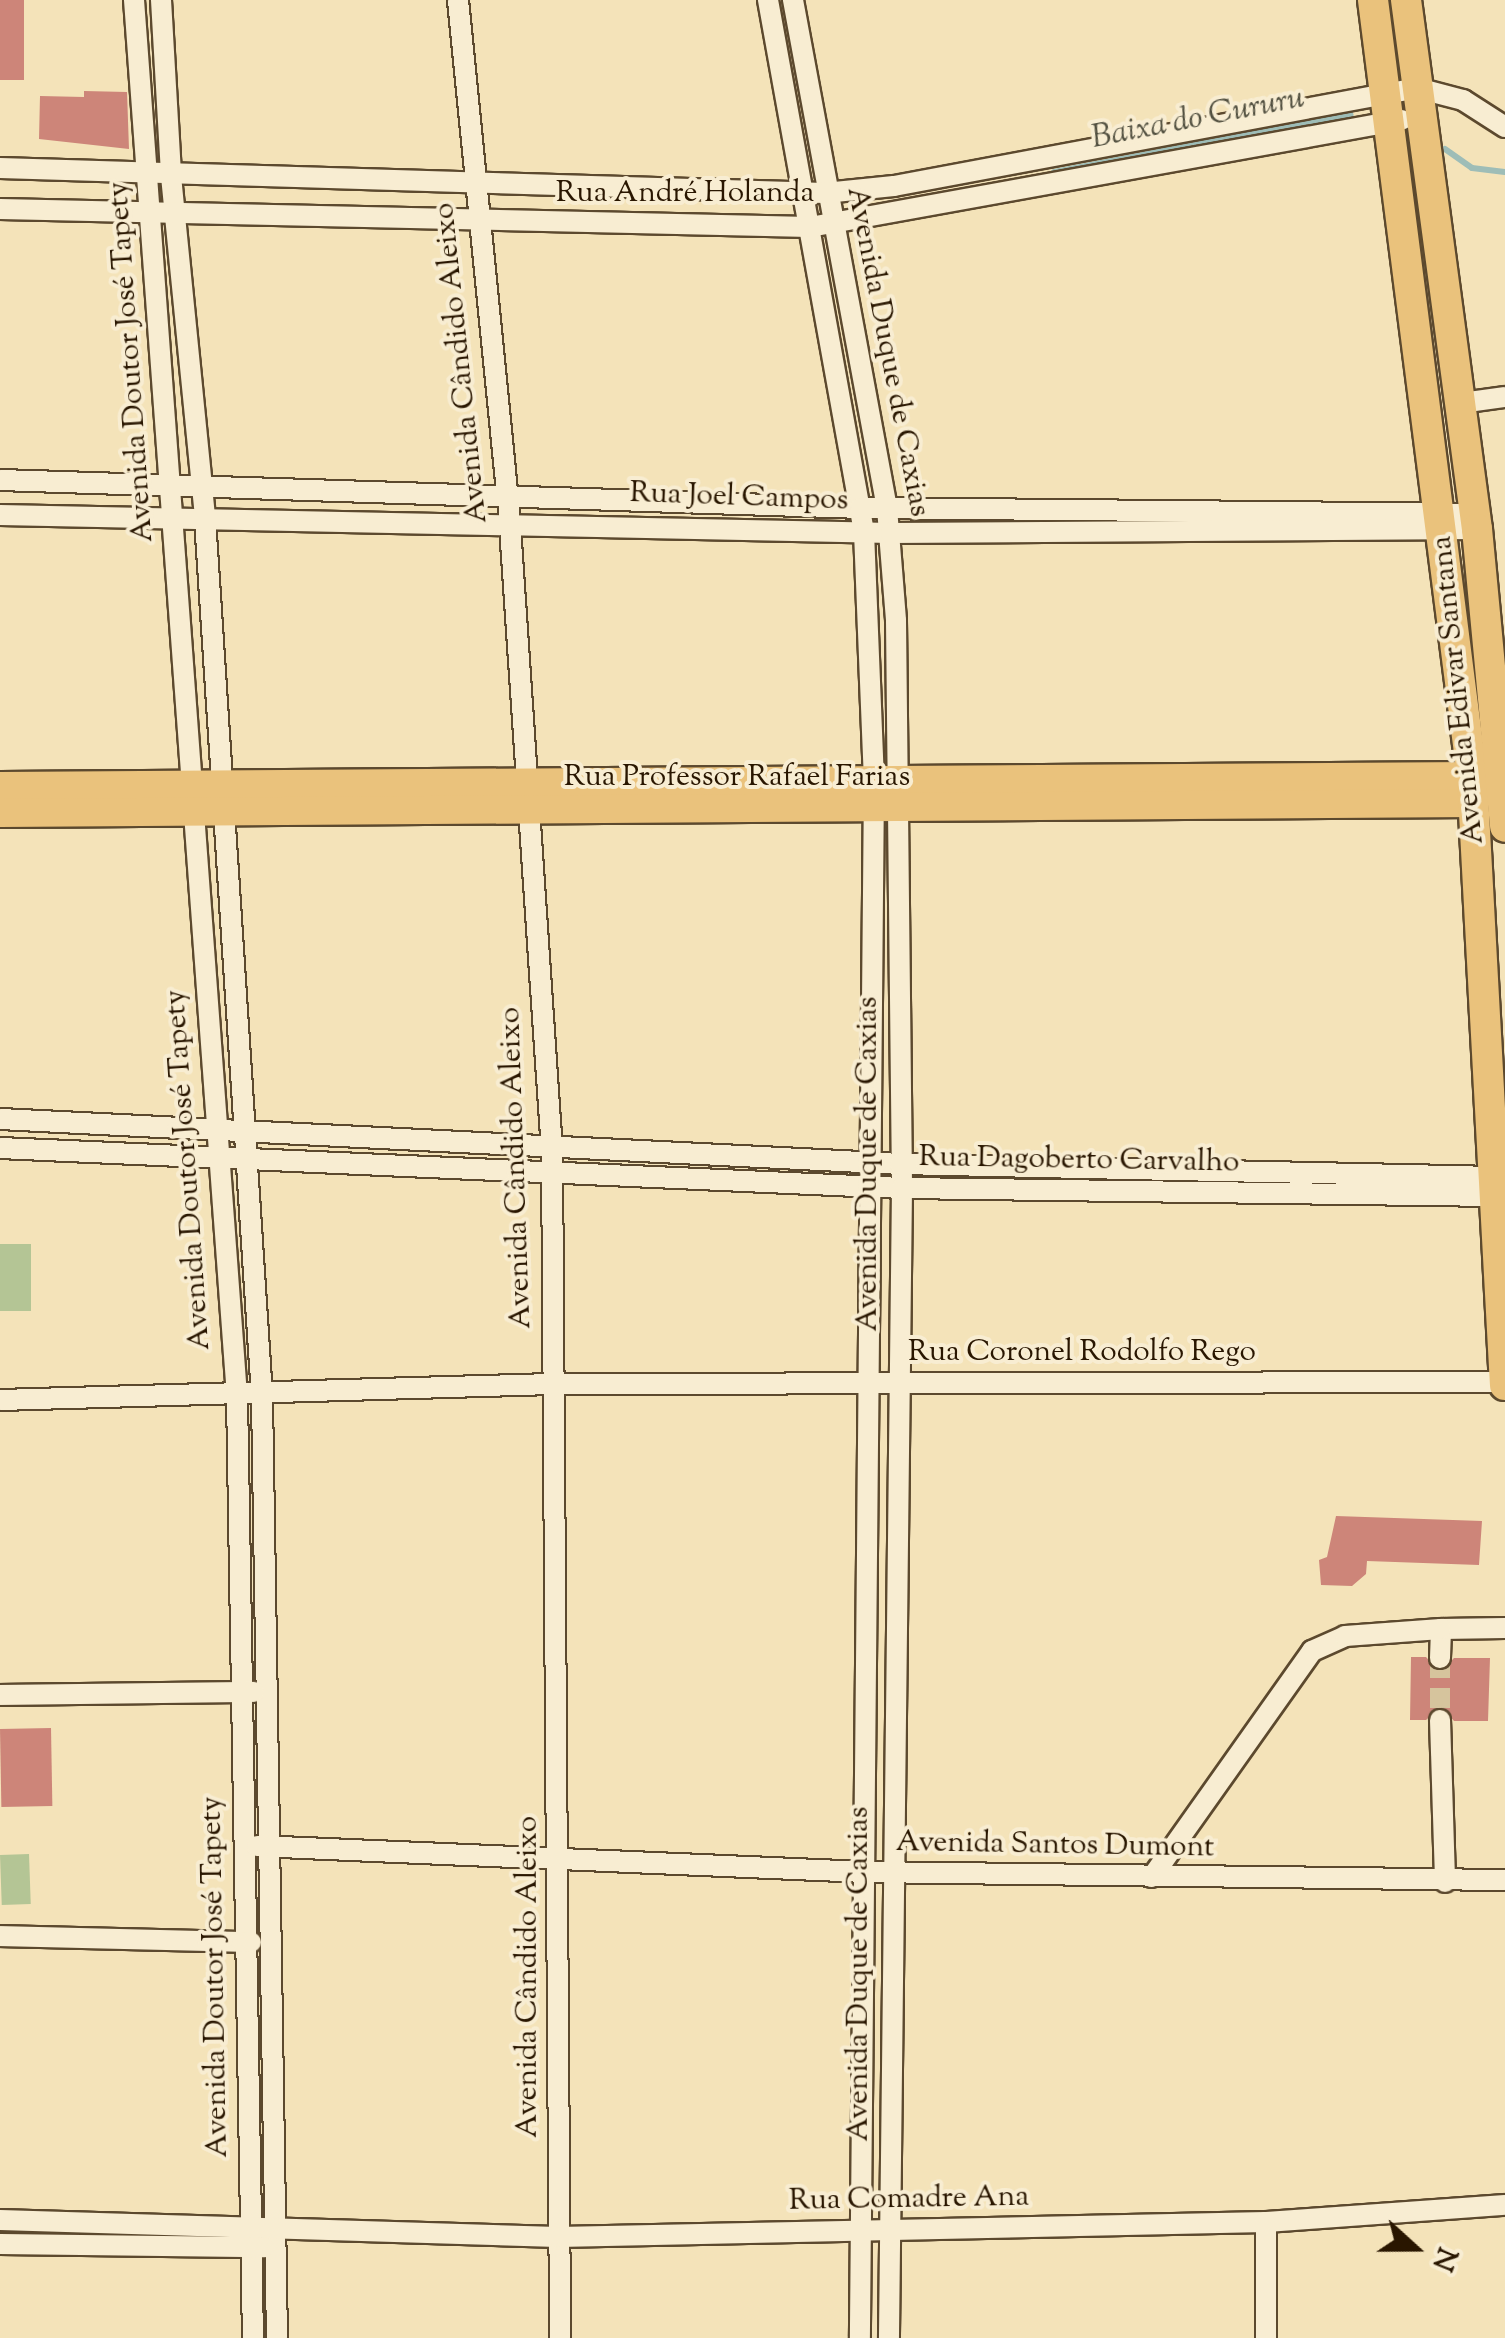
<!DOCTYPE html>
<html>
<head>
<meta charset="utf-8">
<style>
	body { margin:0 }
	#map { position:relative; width:1505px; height:2338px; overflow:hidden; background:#f4e3b9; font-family:"Sorts Mill Goudy",serif }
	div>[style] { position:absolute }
	.green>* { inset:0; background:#b4c595; transform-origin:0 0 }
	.stream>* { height:6px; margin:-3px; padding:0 3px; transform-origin:3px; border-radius:3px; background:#9ebdb7 }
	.building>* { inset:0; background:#cd8579; transform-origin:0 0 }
	.minor-tunnel>* { height:20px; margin-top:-10px; transform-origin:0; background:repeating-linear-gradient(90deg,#d6c49d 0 20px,transparent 0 30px) }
	.roads { filter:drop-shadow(2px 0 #5c492e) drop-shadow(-2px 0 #5c492e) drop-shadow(0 2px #5c492e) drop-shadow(0 -2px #5c492e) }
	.minor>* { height:20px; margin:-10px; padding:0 10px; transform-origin:10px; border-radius:10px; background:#f8edd2 }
	.major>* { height:28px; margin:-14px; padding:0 14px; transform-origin:14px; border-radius:14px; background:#eac27c }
	.highway>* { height:30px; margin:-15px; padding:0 15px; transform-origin:15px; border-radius:15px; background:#eac27c }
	span { translate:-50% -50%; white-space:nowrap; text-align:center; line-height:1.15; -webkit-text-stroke:8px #f8edd2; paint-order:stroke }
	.street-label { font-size:30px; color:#291600 }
	.water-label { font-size:32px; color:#525040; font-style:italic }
	.north { position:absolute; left:1365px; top:2198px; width:100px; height:100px; -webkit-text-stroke:8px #f8edd2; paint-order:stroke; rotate:111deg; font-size:28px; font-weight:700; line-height:40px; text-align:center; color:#291600 }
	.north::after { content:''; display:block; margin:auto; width:35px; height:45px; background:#291600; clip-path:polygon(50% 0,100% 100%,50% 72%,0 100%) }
</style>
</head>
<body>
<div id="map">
	<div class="green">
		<div style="left:0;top:1244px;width:31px;height:67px"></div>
		<div style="left:29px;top:1854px;width:50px;height:29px;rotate:88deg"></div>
	</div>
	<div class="stream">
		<div style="left:1445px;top:149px;width:33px;rotate:35deg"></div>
		<div style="left:1472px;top:168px;width:33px;rotate:7deg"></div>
		<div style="left:1054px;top:172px;width:302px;rotate:-10.9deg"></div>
	</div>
	<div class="building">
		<div style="left:0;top:0;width:24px;height:80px"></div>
		<div style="clip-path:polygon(84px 91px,127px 92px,129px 149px,39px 139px,40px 96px,84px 97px)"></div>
		<div style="clip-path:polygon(1336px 1516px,1482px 1521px,1479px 1565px,1367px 1561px,1366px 1574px,1352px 1586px,1321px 1585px,1319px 1560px,1327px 1557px)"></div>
		<div style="clip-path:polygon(1411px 1657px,1426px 1657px,1440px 1672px,1454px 1658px,1490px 1658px,1488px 1721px,1454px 1721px,1441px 1706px,1426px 1720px,1410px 1720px)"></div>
		<div style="left:51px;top:1728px;width:78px;height:51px;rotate:89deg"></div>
	</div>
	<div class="minor-tunnel">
		<div style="left:1440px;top:1658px;width:62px;rotate:90deg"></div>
	</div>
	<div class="roads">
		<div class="minor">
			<div style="left:134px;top:0;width:1400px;rotate:85.78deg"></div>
			<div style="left:237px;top:1396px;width:942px;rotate:89.03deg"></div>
			<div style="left:161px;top:0;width:176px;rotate:86.7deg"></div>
			<div style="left:171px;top:176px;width:345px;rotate:84.3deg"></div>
			<div style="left:205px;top:519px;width:879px;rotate:86.28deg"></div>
			<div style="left:262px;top:1396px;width:942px;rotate:89.09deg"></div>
			<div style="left:458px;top:0;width:500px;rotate:84.3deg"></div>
			<div style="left:508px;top:497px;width:654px;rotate:86.15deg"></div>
			<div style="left:552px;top:1150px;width:1188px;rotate:89.61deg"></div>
			<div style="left:768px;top:0;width:541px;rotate:79.77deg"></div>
			<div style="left:864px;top:532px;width:251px;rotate:87.7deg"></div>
			<div style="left:874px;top:783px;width:1555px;rotate:90.52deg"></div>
			<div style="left:793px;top:0;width:517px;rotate:79.52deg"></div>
			<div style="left:887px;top:508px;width:113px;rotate:85.4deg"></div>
			<div style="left:896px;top:621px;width:567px;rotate:89.39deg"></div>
			<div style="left:902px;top:1188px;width:1150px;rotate:90.65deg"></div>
			<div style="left:0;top:168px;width:825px;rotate:1.74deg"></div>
			<div style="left:825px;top:193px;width:69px;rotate:-5.8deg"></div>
			<div style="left:894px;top:186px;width:532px;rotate:-10.61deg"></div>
			<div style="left:1417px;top:88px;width:48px;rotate:14.6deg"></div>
			<div style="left:1463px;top:100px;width:50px;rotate:32.7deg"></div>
			<div style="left:0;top:209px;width:810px;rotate:1.27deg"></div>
			<div style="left:810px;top:227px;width:601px;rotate:-10.26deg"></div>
			<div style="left:1461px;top:403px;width:44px;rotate:-7.8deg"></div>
			<div style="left:0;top:480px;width:860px;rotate:1.86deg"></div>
			<div style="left:860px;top:508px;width:615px;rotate:0.56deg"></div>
			<div style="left:0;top:515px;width:891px;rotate:1.16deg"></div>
			<div style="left:891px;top:533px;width:586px;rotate:-0.39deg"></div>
			<div style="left:0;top:1119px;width:901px;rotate:2.86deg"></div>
			<div style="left:900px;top:1164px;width:596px;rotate:1.25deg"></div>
			<div style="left:0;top:1148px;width:903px;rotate:2.54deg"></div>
			<div style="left:902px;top:1188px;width:596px;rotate:0.77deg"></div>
			<div style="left:0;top:1400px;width:552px;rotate:-1.66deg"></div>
			<div style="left:552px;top:1384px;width:953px;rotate:-0.12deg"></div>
			<div style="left:1440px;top:1658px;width:29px;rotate:-88deg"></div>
			<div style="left:1441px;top:1629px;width:64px;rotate:-0.9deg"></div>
			<div style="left:0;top:1695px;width:254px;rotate:-0.7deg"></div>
			<div style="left:1440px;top:1720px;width:162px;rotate:88.2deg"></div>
			<div style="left:257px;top:1846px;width:609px;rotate:2.45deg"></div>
			<div style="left:865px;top:1872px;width:640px;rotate:0.72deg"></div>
			<div style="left:1152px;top:1877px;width:277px;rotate:-54.7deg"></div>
			<div style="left:1312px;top:1651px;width:36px;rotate:-24deg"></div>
			<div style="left:1345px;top:1636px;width:96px;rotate:-4.2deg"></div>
			<div style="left:0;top:1936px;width:251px;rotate:1.4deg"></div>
			<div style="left:0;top:2220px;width:558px;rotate:1.75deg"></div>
			<div style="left:558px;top:2237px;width:708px;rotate:-1.21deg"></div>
			<div style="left:1266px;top:2222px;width:240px;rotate:-4.1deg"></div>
			<div style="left:0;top:2244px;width:264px;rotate:0.7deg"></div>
			<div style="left:1266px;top:2338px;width:116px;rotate:-90deg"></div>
		</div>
		<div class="major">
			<div style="left:0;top:786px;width:1472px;rotate:-0.39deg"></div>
			<div style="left:0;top:813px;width:1474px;rotate:-0.39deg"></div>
		</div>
		<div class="highway">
			<div style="left:1373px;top:0;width:782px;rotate:82.73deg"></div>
			<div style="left:1472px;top:776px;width:610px;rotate:86.9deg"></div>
			<div style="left:1406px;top:0;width:534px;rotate:82.36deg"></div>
			<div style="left:1477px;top:529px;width:299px;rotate:84.6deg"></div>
		</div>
	</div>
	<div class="street-label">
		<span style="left:685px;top:194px">Rua André Holanda</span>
		<span style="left:887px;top:352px;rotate:79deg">Avenida Duque de Caxias</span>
		<span style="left:132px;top:362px;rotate:-94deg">Avenida Doutor José Tapety</span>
		<span style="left:462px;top:363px;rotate:-96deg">Avenida Cândido Aleixo</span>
		<span style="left:739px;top:498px;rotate:2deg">Rua Joel Campos</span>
		<span style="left:1459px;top:690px;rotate:-96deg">Avenida Edivar Santana</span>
		<span style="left:737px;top:778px">Rua Professor Rafael Farias</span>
		<span style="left:1079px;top:1161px;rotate:1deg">Rua Dagoberto Carvalho</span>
		<span style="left:869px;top:1164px;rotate:-90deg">Avenida Duque de Caxias</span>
		<span style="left:517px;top:1168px;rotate:-92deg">Avenida Cândido Aleixo</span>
		<span style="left:189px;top:1170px;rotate:-94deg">Avenida Doutor José Tapety</span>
		<span style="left:1082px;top:1353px">Rua Coronel Rodolfo Rego</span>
		<span style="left:1055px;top:1846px;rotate:1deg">Avenida Santos Dumont</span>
		<span style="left:860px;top:1974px;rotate:-90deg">Avenida Duque de Caxias</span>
		<span style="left:216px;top:1977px;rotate:-91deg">Avenida Doutor José Tapety</span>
		<span style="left:529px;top:1977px;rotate:-90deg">Avenida Cândido Aleixo</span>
		<span style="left:909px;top:2200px;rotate:-1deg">Rua Comadre Ana</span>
	</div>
	<div class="water-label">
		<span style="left:1198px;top:119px;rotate:-11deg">Baixa do Cururu</span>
	</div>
	<div class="north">N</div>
</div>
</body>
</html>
